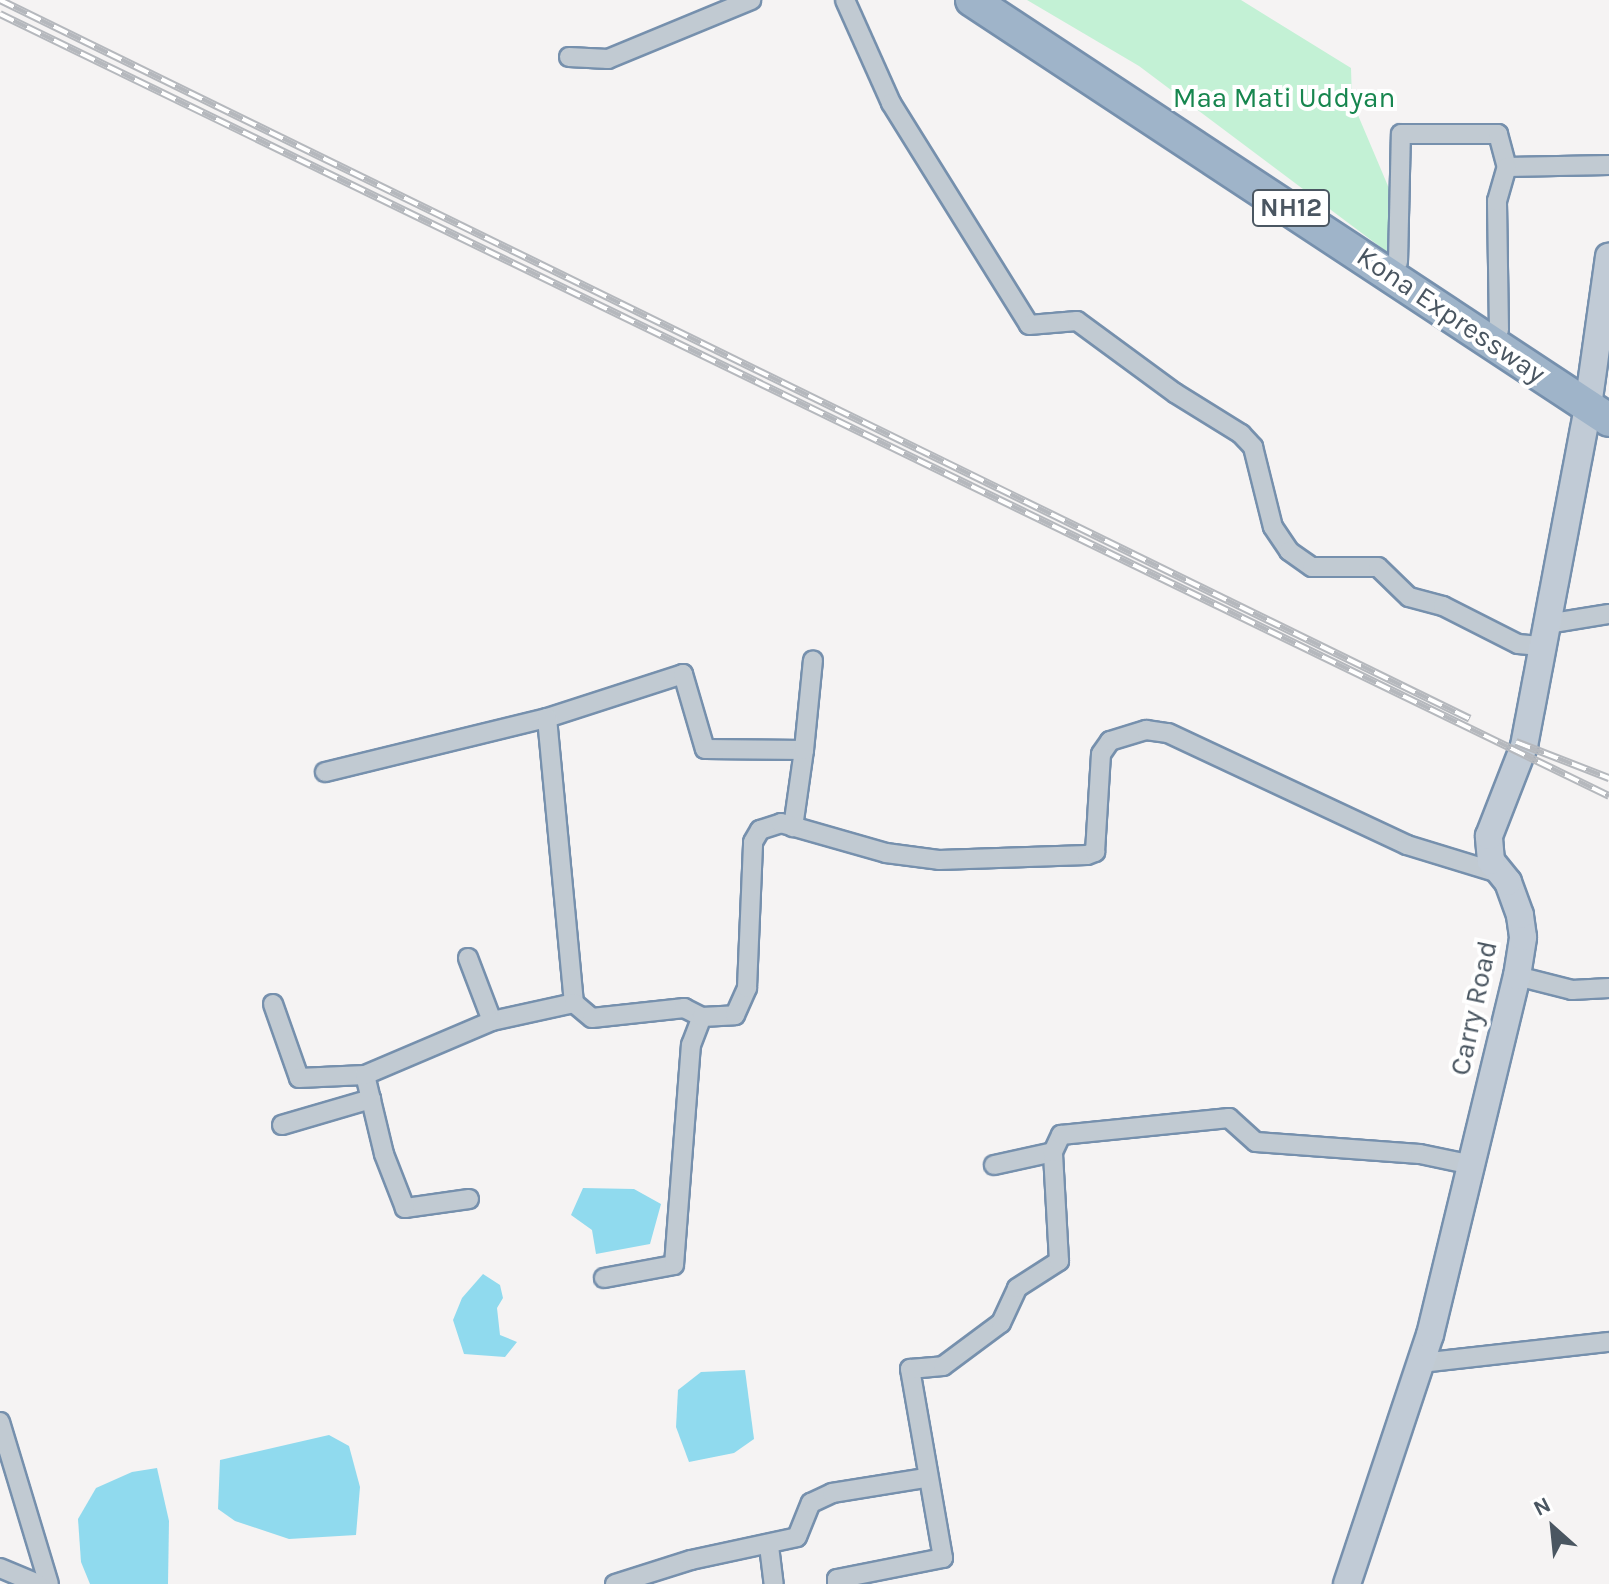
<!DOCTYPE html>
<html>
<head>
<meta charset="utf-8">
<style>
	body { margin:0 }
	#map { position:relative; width:1609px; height:1584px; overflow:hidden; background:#f5f3f3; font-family:Karla,sans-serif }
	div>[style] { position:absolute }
	.green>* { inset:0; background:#c3f1d5 }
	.water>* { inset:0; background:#90daee }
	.roads { filter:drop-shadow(2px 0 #7690ad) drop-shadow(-2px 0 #7690ad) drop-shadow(0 2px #7690ad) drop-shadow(0 -2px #7690ad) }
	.minor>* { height:18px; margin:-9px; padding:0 9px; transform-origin:9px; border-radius:9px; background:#c1cad2 }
	.secondary>* { height:26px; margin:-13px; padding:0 13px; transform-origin:13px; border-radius:13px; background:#c1cbd6 }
	.trunk>* { height:32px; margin:-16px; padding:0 16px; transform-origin:16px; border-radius:16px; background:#9fb4c9 }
	.rail>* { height:8px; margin-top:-4px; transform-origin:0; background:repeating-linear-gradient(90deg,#fff 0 15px,#b5b8bd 0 30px); box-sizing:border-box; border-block:2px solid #b5b8bd }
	span { translate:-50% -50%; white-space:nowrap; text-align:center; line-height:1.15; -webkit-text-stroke:8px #fff; paint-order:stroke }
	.shield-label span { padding:2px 6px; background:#fff; border:2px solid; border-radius:6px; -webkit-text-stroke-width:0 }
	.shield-label { font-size:26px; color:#4a5661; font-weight:700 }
	.park-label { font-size:28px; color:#17864f }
	.street-label { font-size:28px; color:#4a5661 }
	.north { position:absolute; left:1513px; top:1488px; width:80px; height:80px; -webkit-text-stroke:6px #fff; paint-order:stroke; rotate:333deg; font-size:22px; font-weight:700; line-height:32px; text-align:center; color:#4a5661 }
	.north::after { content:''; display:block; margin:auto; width:28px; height:36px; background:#4a5661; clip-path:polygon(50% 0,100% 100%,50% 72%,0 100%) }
</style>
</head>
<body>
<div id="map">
	<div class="green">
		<div style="clip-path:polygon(1027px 0,1241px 0,1351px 68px,1352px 101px,1399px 212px,1395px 258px,1139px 66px)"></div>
	</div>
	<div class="water">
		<div style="clip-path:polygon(583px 1188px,634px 1189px,661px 1204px,650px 1244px,596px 1254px,592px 1230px,571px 1215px)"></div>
		<div style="clip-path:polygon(483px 1274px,500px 1285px,503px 1298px,497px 1308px,500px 1335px,517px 1342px,505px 1357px,464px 1354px,453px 1320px,462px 1298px)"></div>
		<div style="clip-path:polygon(745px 1370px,754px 1439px,734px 1453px,689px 1462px,676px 1427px,678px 1390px,701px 1372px)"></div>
		<div style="clip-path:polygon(329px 1435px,349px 1446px,360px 1487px,356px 1535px,289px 1539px,235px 1521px,218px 1509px,220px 1460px)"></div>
		<div style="clip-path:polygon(157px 1468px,169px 1521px,168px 1584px,90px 1584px,81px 1562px,78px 1519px,96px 1488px,132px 1472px)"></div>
	</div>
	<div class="roads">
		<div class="minor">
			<div style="left:845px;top:0;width:113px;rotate:65.9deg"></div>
			<div style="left:891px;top:103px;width:261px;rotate:58.1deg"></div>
			<div style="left:1029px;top:325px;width:48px;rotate:-4.8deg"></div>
			<div style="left:1077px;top:321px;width:122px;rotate:36.3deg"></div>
			<div style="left:1175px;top:393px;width:78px;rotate:31.8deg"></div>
			<div style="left:1241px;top:434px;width:18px;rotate:47deg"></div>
			<div style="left:1253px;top:447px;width:82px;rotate:76deg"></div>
			<div style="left:1273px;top:527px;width:29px;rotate:56deg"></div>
			<div style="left:1289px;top:551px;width:28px;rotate:35deg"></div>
			<div style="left:1312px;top:567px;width:66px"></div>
			<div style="left:1378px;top:567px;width:43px;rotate:44.1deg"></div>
			<div style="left:1409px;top:597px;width:35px;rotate:15deg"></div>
			<div style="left:1443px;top:606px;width:84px;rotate:26.9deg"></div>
			<div style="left:1518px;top:644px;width:25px;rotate:5deg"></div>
			<div style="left:569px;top:57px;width:39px;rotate:3deg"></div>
			<div style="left:608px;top:59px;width:155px;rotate:-22.4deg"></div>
			<div style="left:1398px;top:262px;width:128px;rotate:-88.7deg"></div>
			<div style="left:1401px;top:134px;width:97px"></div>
			<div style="left:1498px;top:134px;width:34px;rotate:75deg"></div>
			<div style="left:1507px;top:167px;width:102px;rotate:-1.1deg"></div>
			<div style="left:1499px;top:330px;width:129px;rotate:-90.9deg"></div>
			<div style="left:1497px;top:201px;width:35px;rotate:-74deg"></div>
			<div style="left:1547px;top:624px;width:63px;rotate:-9.2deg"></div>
			<div style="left:547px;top:718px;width:143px;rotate:-17.9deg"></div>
			<div style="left:683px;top:674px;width:78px;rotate:73.7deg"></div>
			<div style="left:705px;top:749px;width:99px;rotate:0.6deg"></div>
			<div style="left:804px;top:750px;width:78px;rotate:98.1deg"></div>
			<div style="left:804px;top:750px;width:90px;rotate:-84.3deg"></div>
			<div style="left:325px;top:772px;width:228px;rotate:-13.7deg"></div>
			<div style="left:547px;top:718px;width:286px;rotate:84.6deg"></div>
			<div style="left:468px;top:958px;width:67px;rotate:69.1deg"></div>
			<div style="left:492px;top:1021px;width:84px;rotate:-12.4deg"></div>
			<div style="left:574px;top:1003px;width:23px;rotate:40deg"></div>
			<div style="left:592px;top:1018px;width:93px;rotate:-6.2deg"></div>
			<div style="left:684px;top:1008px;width:20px;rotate:27deg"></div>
			<div style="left:1517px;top:976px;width:57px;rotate:14.3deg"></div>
			<div style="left:1572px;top:990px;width:37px;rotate:-3deg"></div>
			<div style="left:273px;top:1004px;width:78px;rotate:70.6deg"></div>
			<div style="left:299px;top:1078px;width:66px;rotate:-2.6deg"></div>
			<div style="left:282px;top:1125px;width:93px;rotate:-16.3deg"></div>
			<div style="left:994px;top:1165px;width:60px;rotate:-12.4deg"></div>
			<div style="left:469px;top:1199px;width:65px;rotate:172deg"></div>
			<div style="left:405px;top:1208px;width:58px;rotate:-111.3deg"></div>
			<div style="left:384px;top:1154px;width:81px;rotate:-103.5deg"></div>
			<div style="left:365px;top:1075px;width:138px;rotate:-23deg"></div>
			<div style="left:604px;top:1278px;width:71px;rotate:-10.5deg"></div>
			<div style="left:674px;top:1265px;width:221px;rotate:-85.6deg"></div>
			<div style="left:691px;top:1045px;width:30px;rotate:-69deg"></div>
			<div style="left:702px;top:1017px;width:33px;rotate:-3deg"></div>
			<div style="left:735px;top:1015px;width:30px;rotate:-66deg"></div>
			<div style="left:747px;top:988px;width:146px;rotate:-87.6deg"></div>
			<div style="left:753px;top:842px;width:14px;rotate:-60deg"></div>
			<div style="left:760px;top:830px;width:22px;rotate:-18deg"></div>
			<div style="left:781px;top:823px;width:109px;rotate:15.9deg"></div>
			<div style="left:886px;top:853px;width:53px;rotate:7.5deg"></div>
			<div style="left:939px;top:860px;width:148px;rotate:-1.9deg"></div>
			<div style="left:1087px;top:855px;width:9px;rotate:-21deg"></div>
			<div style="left:1095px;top:852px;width:98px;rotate:-86.5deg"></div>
			<div style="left:1101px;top:754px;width:16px;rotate:-55deg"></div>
			<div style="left:1110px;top:741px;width:38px;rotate:-17deg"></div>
			<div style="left:1146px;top:730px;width:22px;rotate:8deg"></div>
			<div style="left:1168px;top:733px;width:264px;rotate:25.1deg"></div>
			<div style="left:1407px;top:845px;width:99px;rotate:17deg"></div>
			<div style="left:1421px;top:1363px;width:189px;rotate:-6.4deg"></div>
			<div style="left:0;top:1422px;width:169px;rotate:73.2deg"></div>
			<div style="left:769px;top:1546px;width:38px;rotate:83deg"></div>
			<div style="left:0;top:1568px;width:41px;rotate:22.8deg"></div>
			<div style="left:615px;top:1584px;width:80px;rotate:-17.5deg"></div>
			<div style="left:691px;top:1560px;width:108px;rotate:-12.2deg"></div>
			<div style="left:797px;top:1537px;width:37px;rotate:-68deg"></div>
			<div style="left:811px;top:1503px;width:23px;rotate:-25deg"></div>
			<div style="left:832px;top:1493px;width:95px;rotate:-9.1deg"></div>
			<div style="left:837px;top:1584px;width:5px;rotate:-90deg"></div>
			<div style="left:837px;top:1579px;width:108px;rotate:-11.2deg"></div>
			<div style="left:943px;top:1558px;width:192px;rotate:-99.9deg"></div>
			<div style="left:910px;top:1369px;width:33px;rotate:-5deg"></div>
			<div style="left:943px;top:1366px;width:72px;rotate:-36.6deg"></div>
			<div style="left:1001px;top:1323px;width:38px;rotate:-65deg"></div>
			<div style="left:1017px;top:1288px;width:50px;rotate:-32.7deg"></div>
			<div style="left:1059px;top:1261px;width:109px;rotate:-93.2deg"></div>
			<div style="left:1053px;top:1152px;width:19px;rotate:-65deg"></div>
			<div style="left:1061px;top:1135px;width:169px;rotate:-5.8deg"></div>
			<div style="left:1229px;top:1118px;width:36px;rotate:42deg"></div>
			<div style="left:1256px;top:1142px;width:164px;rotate:4.2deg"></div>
			<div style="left:1420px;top:1154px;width:53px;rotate:11.9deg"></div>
		</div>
		<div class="secondary">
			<div style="left:1347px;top:1584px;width:262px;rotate:-71.6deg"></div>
			<div style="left:1430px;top:1335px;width:369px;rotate:-76.4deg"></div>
			<div style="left:1517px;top:976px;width:39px;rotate:-81deg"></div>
			<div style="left:1523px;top:937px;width:22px;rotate:-98deg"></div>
			<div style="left:1520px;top:915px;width:35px;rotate:-110deg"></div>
			<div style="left:1508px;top:882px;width:27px;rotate:-129deg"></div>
			<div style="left:1491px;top:861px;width:25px;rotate:-95deg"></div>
			<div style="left:1489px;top:836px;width:97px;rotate:-68.7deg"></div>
			<div style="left:1524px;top:746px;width:346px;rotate:-79.3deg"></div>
			<div style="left:1588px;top:406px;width:151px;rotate:-82deg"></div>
		</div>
		<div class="trunk">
			<div style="left:972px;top:0;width:763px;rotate:33.4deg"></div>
		</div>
	</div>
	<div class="rail">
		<div style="left:0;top:0;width:1636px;rotate:26.06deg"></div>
		<div style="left:0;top:14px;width:1789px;rotate:25.92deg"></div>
		<div style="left:1516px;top:742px;width:100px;rotate:21.2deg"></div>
	</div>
	<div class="shield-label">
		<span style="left:1291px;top:208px">NH12</span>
	</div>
	<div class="park-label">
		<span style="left:1284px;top:98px">Maa Mati Uddyan</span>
	</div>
	<div class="street-label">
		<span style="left:1451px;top:315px;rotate:34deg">Kona Expressway</span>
		<span style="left:1474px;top:1008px;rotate:-78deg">Carry Road</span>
	</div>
	<div class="north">N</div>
</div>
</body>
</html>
